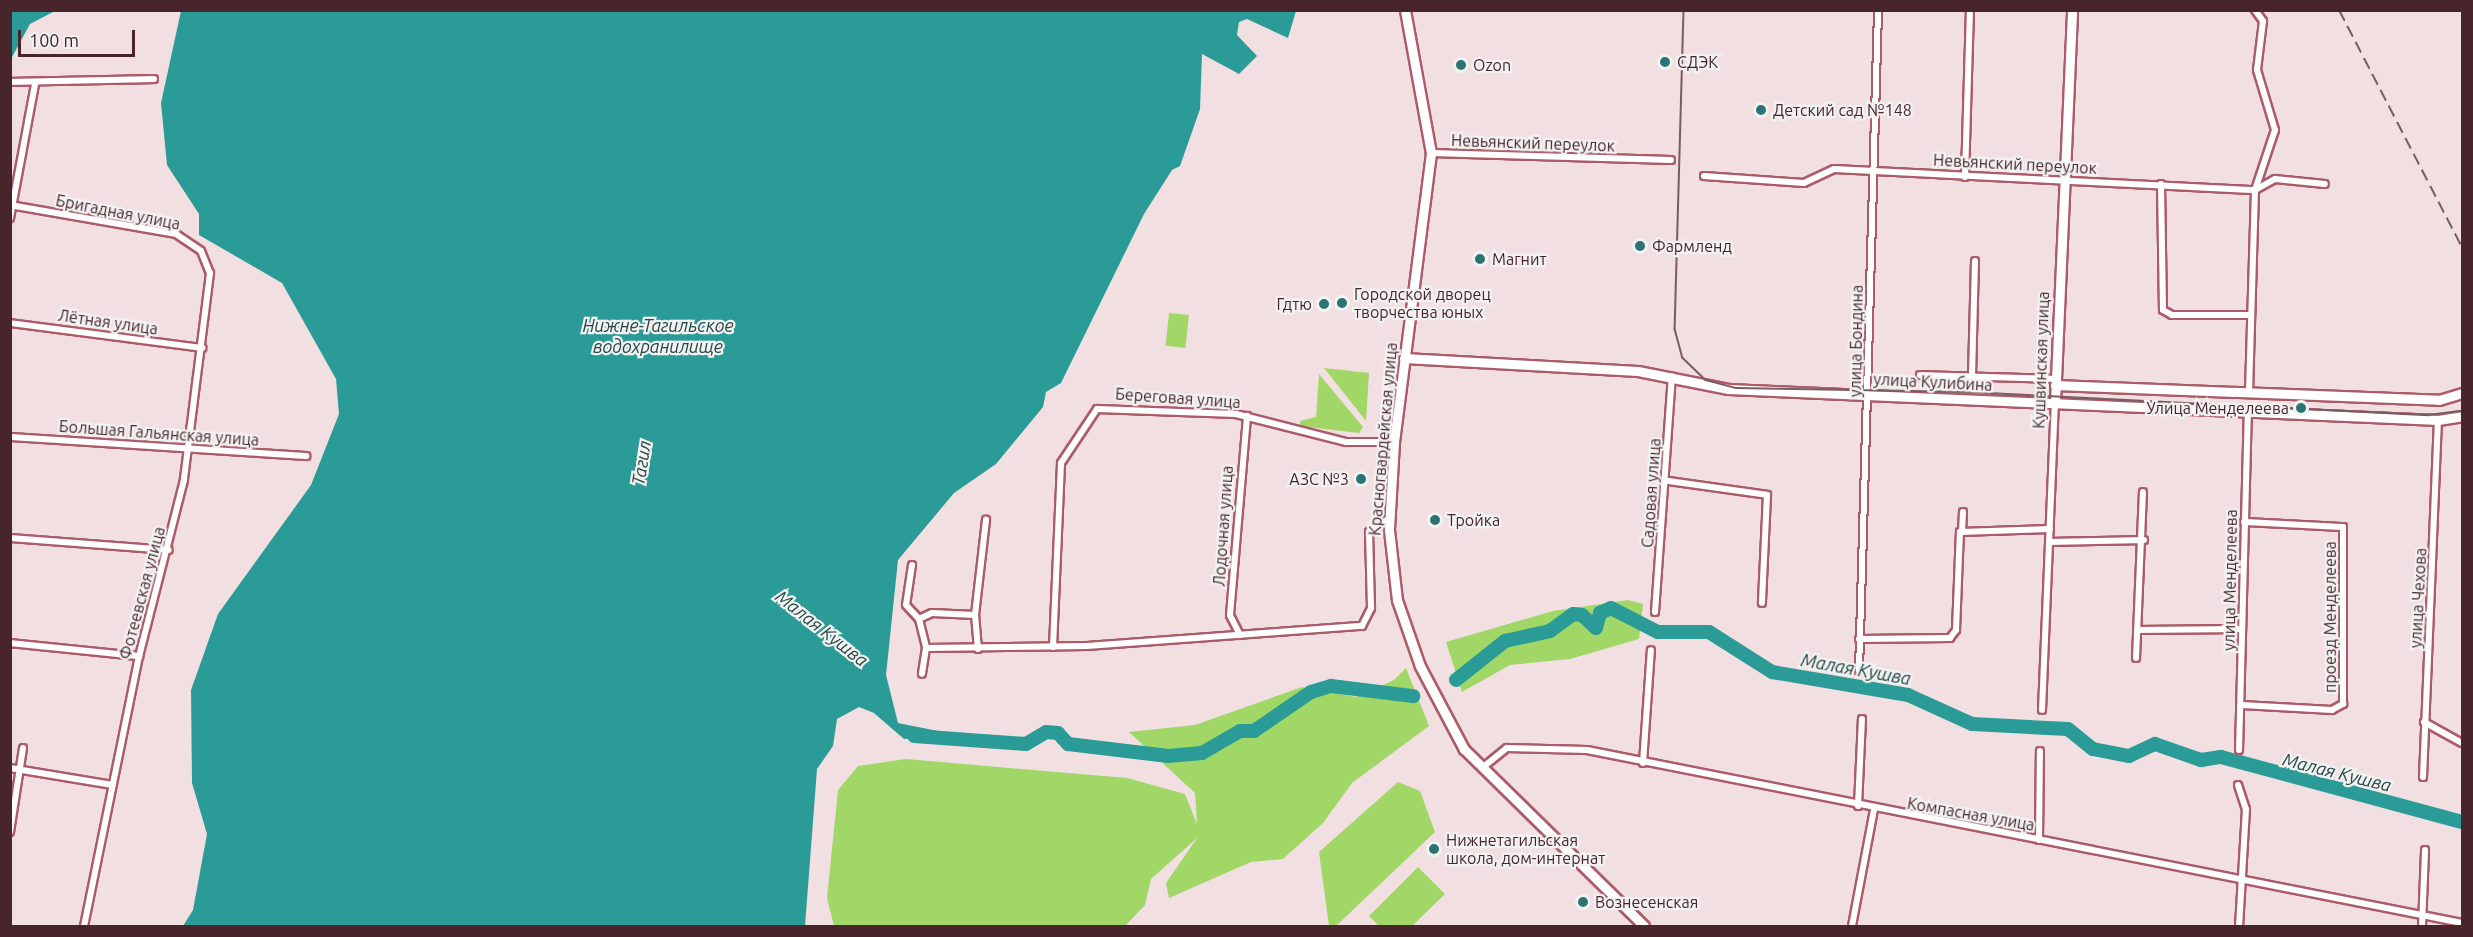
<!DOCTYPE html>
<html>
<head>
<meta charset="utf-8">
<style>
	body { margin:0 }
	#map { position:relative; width:2473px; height:937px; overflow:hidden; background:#f2dfe1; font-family:Ubuntu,sans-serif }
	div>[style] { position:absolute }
	.green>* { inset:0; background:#a1d767; transform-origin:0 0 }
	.water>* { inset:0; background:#2a9b96 }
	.river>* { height:14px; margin:-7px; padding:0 7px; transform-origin:7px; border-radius:7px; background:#2a9b96 }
	.roads { filter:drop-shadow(2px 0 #ac5b68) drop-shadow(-2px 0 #ac5b68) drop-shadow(0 2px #ac5b68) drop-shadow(0 -2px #ac5b68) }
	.minor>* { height:6px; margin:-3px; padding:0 3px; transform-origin:3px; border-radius:3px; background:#fff }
	.secondary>* { height:9px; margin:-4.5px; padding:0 4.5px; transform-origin:4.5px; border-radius:4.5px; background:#fff }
	.tram>* { height:1.5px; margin:-0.75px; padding:0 0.75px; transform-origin:0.75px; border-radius:0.75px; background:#7a5c60 }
	.rail>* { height:2px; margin-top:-1px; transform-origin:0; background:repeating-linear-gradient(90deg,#7a5c60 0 12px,transparent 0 18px) }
	.dots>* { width:16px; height:16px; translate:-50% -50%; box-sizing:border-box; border:3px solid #f2f2f2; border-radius:50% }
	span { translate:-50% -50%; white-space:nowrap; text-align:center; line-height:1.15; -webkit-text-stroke:4.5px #f2f2f2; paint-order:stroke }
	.poi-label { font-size:16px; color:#48252a }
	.left { translate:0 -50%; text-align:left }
	.right { translate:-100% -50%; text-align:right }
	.street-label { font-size:16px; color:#48252a }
	.water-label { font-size:18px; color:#264745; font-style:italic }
	.frame { position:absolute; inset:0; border:12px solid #48252a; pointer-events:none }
	.scale { position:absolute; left:18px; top:30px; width:117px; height:27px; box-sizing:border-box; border:3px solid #48252a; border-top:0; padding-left:8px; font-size:18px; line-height:21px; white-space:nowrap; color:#48252a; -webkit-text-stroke:4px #f2f2f2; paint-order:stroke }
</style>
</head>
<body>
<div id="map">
	<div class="green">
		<div style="left:1169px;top:313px;width:20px;height:33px;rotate:6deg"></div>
		<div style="clip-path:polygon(1324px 368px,1369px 373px,1366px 421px)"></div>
		<div style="clip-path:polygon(1319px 374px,1363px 427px,1359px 433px,1300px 426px,1300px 421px,1316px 417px)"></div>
		<div style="clip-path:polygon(1628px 600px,1643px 604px,1639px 639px,1570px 659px,1510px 665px,1462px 692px,1446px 642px,1553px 611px)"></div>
		<div style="clip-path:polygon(1406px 668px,1429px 726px,1352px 783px,1323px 823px,1283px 859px,1251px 862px,1169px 898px,1166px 883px,1197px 838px,1151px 879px,1145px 905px,1125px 926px,834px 926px,827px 898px,838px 790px,858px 766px,906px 759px,1127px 778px,1185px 794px,1197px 824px,1195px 793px,1129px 732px,1195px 725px,1302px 687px,1356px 697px,1394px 680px)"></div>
		<div style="clip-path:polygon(1398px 782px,1420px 791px,1435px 832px,1336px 926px,1329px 926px,1319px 852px)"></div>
		<div style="clip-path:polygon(1418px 867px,1445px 894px,1412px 926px,1379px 926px,1369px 916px)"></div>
	</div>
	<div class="water">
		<div style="clip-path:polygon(11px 10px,55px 11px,30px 24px,11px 59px)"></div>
		<div style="clip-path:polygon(181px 11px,182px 10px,1296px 11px,1288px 38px,1247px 19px,1239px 22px,1237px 35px,1257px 56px,1239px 74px,1202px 54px,1200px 109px,1180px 166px,1172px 170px,1144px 214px,1061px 383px,1046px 392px,1043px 407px,996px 464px,954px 493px,898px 560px,886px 675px,898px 723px,958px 735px,904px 739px,874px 713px,859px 707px,837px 719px,833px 746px,817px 769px,805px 926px,183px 926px,193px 910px,207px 834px,192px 783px,191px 690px,218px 614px,311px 485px,339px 414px,336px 379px,282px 283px,199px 235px,199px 214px,167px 165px,161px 103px)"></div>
	</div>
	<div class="river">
		<div style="left:1456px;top:680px;width:63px;rotate:-38.5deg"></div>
		<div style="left:1505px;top:641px;width:46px;rotate:-12.5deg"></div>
		<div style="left:1550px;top:631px;width:29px;rotate:-36deg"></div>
		<div style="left:1573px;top:614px;width:9px;rotate:6deg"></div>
		<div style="left:1582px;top:615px;width:19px;rotate:43deg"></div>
		<div style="left:1596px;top:628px;width:16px;rotate:-75deg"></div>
		<div style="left:1600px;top:613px;width:12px;rotate:-24deg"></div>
		<div style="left:1611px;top:608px;width:53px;rotate:27.1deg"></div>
		<div style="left:1658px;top:632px;width:51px"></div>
		<div style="left:1709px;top:632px;width:75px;rotate:32.4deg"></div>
		<div style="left:1772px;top:672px;width:138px;rotate:9.6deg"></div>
		<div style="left:1908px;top:695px;width:70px;rotate:24.4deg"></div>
		<div style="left:1972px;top:724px;width:96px;rotate:3deg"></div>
		<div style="left:2068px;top:729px;width:32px;rotate:39deg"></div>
		<div style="left:2093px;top:749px;width:37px;rotate:11deg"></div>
		<div style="left:2129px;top:756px;width:29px;rotate:-25deg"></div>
		<div style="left:2155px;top:744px;width:49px;rotate:19.2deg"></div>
		<div style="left:2201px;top:760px;width:20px;rotate:-9deg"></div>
		<div style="left:2221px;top:757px;width:250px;rotate:15.1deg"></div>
		<div style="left:914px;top:736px;width:112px;rotate:4.1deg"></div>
		<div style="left:1026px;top:744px;width:23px;rotate:-31deg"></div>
		<div style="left:1046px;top:732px;width:12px;rotate:5deg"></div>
		<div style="left:1058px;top:733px;width:15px;rotate:48deg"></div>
		<div style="left:1068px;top:744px;width:101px;rotate:6.8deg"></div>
		<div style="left:1168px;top:756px;width:34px;rotate:-5deg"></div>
		<div style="left:1202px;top:753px;width:44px;rotate:-30.1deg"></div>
		<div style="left:1240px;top:731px;width:14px"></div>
		<div style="left:1254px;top:731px;width:69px;rotate:-34.4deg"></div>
		<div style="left:1311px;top:692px;width:21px;rotate:-17deg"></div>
		<div style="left:1331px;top:686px;width:83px;rotate:7deg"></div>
	</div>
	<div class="roads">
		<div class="minor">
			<div style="left:10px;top:82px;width:144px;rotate:-1.2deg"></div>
			<div style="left:1431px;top:153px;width:240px;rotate:1.7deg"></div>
			<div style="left:1704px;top:176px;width:100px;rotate:4deg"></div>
			<div style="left:1804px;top:183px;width:33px;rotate:-25deg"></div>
			<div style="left:1834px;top:169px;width:422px;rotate:2.9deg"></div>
			<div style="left:2255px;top:190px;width:23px;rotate:-29deg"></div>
			<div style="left:2275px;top:179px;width:50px;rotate:5.7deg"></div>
			<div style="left:1965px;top:177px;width:167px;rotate:-88.3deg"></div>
			<div style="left:2161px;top:184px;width:126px;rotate:89.1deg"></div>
			<div style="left:2163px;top:310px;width:10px;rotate:29deg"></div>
			<div style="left:2172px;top:315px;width:79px"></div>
			<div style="left:10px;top:205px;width:169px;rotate:9.9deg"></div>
			<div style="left:176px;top:234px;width:30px;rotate:34deg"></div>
			<div style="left:201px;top:251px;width:24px;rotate:68deg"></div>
			<div style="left:210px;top:273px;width:209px;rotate:97.2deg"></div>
			<div style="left:184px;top:480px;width:182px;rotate:104.3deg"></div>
			<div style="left:139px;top:656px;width:276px;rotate:101.5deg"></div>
			<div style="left:10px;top:218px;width:136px;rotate:-79.4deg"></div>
			<div style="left:10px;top:323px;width:194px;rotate:7.4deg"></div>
			<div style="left:1920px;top:375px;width:136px;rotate:1.7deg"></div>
			<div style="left:1972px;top:376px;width:115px;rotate:-88.5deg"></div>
			<div style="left:2249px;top:392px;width:202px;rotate:-88.3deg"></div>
			<div style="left:2255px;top:190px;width:63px;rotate:-71.6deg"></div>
			<div style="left:2275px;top:130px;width:63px;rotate:-106.7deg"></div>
			<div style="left:2257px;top:70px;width:49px;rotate:-83deg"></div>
			<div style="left:2263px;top:21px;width:14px;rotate:-126deg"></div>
			<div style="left:10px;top:437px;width:297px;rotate:3.7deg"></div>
			<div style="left:1668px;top:481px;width:100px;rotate:8deg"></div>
			<div style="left:1767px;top:495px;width:108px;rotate:92.7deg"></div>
			<div style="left:1962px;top:531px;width:19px;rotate:-87deg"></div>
			<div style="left:10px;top:538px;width:159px;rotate:4.3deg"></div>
			<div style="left:2050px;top:542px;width:94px;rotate:-1.2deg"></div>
			<div style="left:912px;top:565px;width:40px;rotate:98.5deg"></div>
			<div style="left:906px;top:605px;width:19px;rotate:47deg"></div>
			<div style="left:1655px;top:612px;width:236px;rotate:-85.9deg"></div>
			<div style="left:919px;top:619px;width:30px;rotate:76deg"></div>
			<div style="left:926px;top:648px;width:26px;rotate:99deg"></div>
			<div style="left:919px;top:619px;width:14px;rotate:-25deg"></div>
			<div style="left:932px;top:613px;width:43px;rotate:2.7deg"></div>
			<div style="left:2137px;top:630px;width:105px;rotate:-0.5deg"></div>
			<div style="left:1240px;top:635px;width:22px;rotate:-117deg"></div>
			<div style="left:1230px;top:615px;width:200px;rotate:-85.1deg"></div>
			<div style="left:1859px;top:639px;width:91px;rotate:-0.6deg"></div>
			<div style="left:1950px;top:638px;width:10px;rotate:-53deg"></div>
			<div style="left:1956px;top:630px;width:98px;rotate:-87.7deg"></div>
			<div style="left:1960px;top:532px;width:90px;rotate:-1.9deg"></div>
			<div style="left:10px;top:643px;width:130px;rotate:5.8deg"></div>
			<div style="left:1053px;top:647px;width:184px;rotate:-87.5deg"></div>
			<div style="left:1061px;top:463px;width:65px;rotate:-56.3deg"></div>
			<div style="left:1097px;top:409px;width:139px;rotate:2.1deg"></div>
			<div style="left:1236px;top:414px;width:114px;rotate:14.3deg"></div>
			<div style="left:1346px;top:442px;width:48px"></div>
			<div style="left:926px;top:648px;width:161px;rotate:-0.7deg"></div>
			<div style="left:1087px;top:646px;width:276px;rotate:-4.2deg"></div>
			<div style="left:1362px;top:626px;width:20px;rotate:-63deg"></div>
			<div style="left:1371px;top:608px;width:76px;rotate:-91.5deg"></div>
			<div style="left:1369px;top:532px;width:27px;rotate:-34deg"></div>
			<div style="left:978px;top:649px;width:34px;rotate:-95deg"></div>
			<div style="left:975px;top:615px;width:96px;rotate:-83.4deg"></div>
			<div style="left:2136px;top:658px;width:166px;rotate:-87.6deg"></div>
			<div style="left:1859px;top:671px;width:661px;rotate:-88.35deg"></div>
			<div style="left:2242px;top:705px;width:90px;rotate:3.2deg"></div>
			<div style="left:2332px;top:710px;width:13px;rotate:-29deg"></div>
			<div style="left:2343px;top:704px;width:177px;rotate:-90deg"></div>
			<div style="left:2343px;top:527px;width:99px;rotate:-177.1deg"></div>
			<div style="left:2042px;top:710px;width:308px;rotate:-87.6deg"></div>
			<div style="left:2424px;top:722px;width:43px;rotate:28.9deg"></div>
			<div style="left:2239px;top:750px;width:339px;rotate:-88.5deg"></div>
			<div style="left:1643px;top:763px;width:113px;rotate:-86deg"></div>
			<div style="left:10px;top:768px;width:104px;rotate:9.4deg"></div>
			<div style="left:1482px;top:768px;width:32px;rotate:-39deg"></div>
			<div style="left:1507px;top:748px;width:80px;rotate:1.4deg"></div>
			<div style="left:1587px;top:750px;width:892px;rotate:11.18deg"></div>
			<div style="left:2423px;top:777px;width:357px;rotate:-87.6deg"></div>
			<div style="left:2238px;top:785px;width:25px;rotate:72deg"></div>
			<div style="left:2246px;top:809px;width:117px;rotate:93.4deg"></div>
			<div style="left:1858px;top:806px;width:87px;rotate:-87.4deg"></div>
			<div style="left:10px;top:832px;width:85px;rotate:-81.2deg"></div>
			<div style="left:2039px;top:840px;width:89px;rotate:-89.4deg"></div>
			<div style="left:1852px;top:926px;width:118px;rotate:-79.3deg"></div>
			<div style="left:2422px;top:926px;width:76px;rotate:-87.7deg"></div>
		</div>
		<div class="secondary">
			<div style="left:1405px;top:10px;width:145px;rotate:79.7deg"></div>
			<div style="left:1431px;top:153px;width:291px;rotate:97.3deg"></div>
			<div style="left:1394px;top:442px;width:88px;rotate:93.3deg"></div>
			<div style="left:1389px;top:530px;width:70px;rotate:83.5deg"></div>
			<div style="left:1397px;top:600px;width:70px;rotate:70.8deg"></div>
			<div style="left:1420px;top:666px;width:94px;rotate:62.1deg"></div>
			<div style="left:1464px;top:749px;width:252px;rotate:44.5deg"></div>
			<div style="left:1404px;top:358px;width:234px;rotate:3.2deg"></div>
			<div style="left:1638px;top:371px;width:92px;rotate:11.3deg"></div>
			<div style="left:1728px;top:389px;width:711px;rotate:2.5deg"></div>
			<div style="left:2438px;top:420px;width:24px;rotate:-9deg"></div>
			<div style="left:2055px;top:385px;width:384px;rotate:2.2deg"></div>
			<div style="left:2439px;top:400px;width:24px;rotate:-17deg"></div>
			<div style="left:2055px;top:402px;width:392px;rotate:-87.5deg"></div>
		</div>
	</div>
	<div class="tram">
		<div style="left:1684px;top:10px;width:319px;rotate:91.6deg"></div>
		<div style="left:1675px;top:329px;width:30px;rotate:75deg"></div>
		<div style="left:1683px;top:358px;width:32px;rotate:44deg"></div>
		<div style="left:1706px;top:380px;width:31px;rotate:15deg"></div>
		<div style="left:1736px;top:388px;width:232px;rotate:1deg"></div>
		<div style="left:1968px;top:392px;width:461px;rotate:2.9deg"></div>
		<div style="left:2428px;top:415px;width:34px;rotate:-7deg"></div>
	</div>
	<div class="rail">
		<div style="left:2339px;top:10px;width:267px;rotate:62.6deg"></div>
	</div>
	<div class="dots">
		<div style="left:1665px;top:62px;background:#2b7471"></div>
		<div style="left:1461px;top:65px;background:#2b7471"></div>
		<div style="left:1761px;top:110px;background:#2b7471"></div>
		<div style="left:1640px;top:246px;background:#2b7471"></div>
		<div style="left:1480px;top:259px;background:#2b7471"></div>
		<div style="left:1342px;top:303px;background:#2b7471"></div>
		<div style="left:1324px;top:304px;background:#2b7471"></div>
		<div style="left:2301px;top:408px;background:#2b7471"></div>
		<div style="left:1361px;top:479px;background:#2b7471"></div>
		<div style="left:1435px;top:520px;background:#2b7471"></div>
		<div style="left:1434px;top:849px;background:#2b7471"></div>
		<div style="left:1583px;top:902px;background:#2b7471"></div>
	</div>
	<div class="poi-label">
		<span class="left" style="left:1677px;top:62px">СДЭК</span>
		<span class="left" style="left:1473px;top:65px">Ozon</span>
		<span class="left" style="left:1773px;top:110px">Детский сад №148</span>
		<span class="left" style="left:1652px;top:246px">Фармленд</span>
		<span class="left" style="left:1492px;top:259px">Магнит</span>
		<span class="left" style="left:1354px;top:303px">Городской дворец<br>творчества юных</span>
		<span class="right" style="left:1312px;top:304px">Гдтю</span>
		<span class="right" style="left:2289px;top:408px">Улица Менделеева</span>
		<span class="right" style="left:1349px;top:479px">АЗС №3</span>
		<span class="left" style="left:1447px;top:520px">Тройка</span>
		<span class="left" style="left:1446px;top:849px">Нижнетагильская<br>школа, дом-интернат</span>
		<span class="left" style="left:1595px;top:902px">Вознесенская</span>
	</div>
	<div class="street-label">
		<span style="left:1533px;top:143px;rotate:2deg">Невьянский переулок</span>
		<span style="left:2015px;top:164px;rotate:3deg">Невьянский переулок</span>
		<span style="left:118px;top:212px;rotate:11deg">Бригадная улица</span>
		<span style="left:108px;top:322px;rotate:8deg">Лётная улица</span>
		<span style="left:1856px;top:341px;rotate:-89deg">улица Бондина</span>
		<span style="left:2041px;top:360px;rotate:-88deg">Кушвинская улица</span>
		<span style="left:1933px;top:382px;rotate:3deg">улица Кулибина</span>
		<span style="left:1178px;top:398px;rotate:4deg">Береговая улица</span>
		<span style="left:159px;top:433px;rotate:4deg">Большая Гальянская улица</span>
		<span style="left:1383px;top:439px;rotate:-85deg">Красногвардейская улица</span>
		<span style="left:1651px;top:493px;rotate:-86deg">Садовая улица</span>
		<span style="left:1223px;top:526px;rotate:-86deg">Лодочная улица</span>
		<span style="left:2230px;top:580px;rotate:-89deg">улица Менделеева</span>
		<span style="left:142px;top:593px;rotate:-75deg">Фотеевская улица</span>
		<span style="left:2418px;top:598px;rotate:-87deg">улица Чехова</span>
		<span style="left:2330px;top:617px;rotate:-90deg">проезд Менделеева</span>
		<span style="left:1971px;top:814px;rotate:10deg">Компасная улица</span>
	</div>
	<div class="water-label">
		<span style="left:658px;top:336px">Нижне-Тагильское<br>водохранилище</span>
		<span style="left:641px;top:463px;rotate:-81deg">Тагил</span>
		<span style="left:822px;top:628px;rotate:38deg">Малая Кушва</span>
		<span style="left:1856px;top:669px;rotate:10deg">Малая Кушва</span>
		<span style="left:2337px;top:772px;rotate:14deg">Малая Кушва</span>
	</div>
	<div class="frame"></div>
	<div class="scale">100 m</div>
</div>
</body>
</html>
